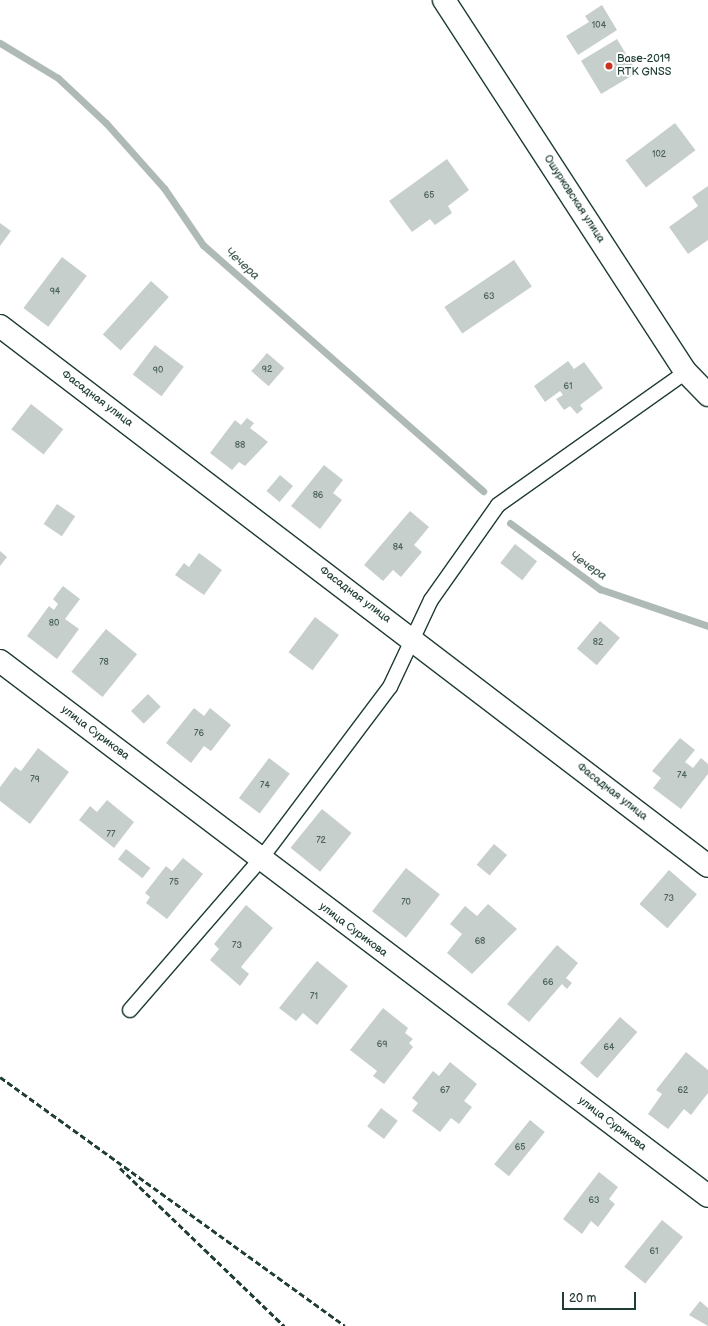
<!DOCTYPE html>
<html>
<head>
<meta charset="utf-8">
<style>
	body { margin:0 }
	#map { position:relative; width:708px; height:1326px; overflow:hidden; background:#fff; font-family:"Balsamiq Sans",sans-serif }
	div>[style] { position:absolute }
	.stream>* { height:7px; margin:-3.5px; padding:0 3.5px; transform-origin:3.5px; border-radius:3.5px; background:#afbab7 }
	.building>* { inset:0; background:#c7cfcc; transform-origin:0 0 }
	.roads { filter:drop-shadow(1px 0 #1f3d34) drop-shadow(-1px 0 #1f3d34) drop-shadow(0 1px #1f3d34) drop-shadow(0 -1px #1f3d34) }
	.lane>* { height:14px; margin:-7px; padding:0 7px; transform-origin:7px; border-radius:7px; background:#fff }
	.street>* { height:22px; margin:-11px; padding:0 11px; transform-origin:11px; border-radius:11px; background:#fff }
	.secondary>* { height:22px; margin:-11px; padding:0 11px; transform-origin:11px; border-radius:11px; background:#fff }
	.rail>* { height:3px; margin-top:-1.5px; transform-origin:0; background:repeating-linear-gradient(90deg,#1f3d34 0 6px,transparent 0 9px) }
	.dots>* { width:11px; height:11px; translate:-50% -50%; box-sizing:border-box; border:2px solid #fff; border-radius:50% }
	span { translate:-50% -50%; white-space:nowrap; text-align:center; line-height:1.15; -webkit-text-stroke:4px #fff; paint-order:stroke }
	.number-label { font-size:9px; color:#49625a }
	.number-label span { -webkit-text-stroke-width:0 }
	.poi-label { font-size:11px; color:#1f3d34 }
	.left { translate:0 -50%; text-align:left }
	.street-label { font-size:11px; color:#1f3d34 }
	.water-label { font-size:12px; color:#4a625b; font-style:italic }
	.scale { position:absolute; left:562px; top:1292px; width:74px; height:18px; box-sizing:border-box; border:2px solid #1f3d34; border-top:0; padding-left:5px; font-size:12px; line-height:14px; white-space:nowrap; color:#1f3d34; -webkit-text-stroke:3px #fff; paint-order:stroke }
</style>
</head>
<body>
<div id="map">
	<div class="stream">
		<div style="left:0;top:43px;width:68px;rotate:31.1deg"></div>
		<div style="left:58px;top:78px;width:66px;rotate:43.2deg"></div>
		<div style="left:106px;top:123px;width:87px;rotate:48.3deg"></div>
		<div style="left:164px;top:188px;width:69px;rotate:55.6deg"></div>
		<div style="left:203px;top:245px;width:373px;rotate:41.3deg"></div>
		<div style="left:510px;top:523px;width:112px;rotate:36.3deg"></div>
		<div style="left:600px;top:589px;width:114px;rotate:18.9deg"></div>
	</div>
	<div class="building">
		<div style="clip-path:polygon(602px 5px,617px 30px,578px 55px,566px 36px,589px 22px,585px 16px)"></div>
		<div style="left:617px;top:39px;width:39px;height:42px;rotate:59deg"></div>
		<div style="left:675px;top:123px;width:34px;height:62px;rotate:53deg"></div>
		<div style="clip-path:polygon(447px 159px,469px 190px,448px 206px,452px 213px,435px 225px,430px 219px,412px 232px,389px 201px)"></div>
		<div style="clip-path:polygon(708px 186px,708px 240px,688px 254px,669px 227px,698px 206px,692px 197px)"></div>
		<div style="clip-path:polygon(0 223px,11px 231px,0 246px)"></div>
		<div style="left:62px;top:257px;width:31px;height:64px;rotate:37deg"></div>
		<div style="left:514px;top:260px;width:32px;height:84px;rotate:56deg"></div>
		<div style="left:151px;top:281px;width:24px;height:72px;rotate:42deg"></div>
		<div style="left:155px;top:345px;width:36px;height:37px;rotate:37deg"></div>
		<div style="left:267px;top:353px;width:23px;height:24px;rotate:41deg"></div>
		<div style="clip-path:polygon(568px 361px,574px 369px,584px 362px,603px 388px,580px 405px,583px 409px,577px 414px,570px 406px,564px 410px,556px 399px,563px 395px,560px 391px,545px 402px,534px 386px)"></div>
		<div style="left:31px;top:404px;width:41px;height:32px;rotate:38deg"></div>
		<div style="clip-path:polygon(247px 418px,254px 423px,250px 428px,268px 442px,245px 466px,239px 462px,232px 470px,210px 453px,235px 420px,241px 425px)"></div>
		<div style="clip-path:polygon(324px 465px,343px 480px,333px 493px,342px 500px,320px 529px,291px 506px)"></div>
		<div style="left:280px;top:475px;width:17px;height:21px;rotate:40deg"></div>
		<div style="left:57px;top:504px;width:22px;height:24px;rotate:34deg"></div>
		<div style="clip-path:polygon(410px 511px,429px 527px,414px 545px,422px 552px,401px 577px,393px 570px,383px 581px,364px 565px)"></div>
		<div style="left:515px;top:544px;width:28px;height:24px;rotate:38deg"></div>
		<div style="clip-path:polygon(0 551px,7px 557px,0 566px)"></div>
		<div style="clip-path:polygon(199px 553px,222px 570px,204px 595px,175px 575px,184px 563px,189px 567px)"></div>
		<div style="clip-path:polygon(63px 586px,80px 599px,65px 619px,79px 629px,57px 659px,27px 636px,49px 606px,54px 610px,58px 604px,53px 599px)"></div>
		<div style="left:315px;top:617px;width:30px;height:44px;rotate:37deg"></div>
		<div style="left:600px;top:621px;width:26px;height:36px;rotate:40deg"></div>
		<div style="left:106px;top:629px;width:40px;height:55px;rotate:39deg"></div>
		<div style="left:148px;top:694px;width:18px;height:24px;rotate:45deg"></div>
		<div style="clip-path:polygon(194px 708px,204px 716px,210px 708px,231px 725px,211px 751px,204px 746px,191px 763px,166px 743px)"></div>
		<div style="clip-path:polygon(680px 738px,695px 750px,685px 762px,693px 768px,701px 758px,708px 764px,708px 774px,681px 809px,653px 788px,661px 778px,652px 771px)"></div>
		<div style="clip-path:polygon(38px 748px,69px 772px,30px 824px,0 801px,0 787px,15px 767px,21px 771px)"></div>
		<div style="left:269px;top:758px;width:26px;height:50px;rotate:37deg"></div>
		<div style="clip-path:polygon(107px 800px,134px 822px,114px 848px,79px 820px,90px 806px,97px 812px)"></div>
		<div style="left:322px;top:809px;width:38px;height:50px;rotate:39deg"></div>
		<div style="left:494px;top:844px;width:17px;height:27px;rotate:40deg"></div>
		<div style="left:126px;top:849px;width:31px;height:13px;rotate:38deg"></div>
		<div style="clip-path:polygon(183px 858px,203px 874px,167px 919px,146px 903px,150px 897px,145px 893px,166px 866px,172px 871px)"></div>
		<div style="left:406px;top:868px;width:43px;height:55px;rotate:38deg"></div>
		<div style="left:669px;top:870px;width:37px;height:45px;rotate:41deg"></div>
		<div style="clip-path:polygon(488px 904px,517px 929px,472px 974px,447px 953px,462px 934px,450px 924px,465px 906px,477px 916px)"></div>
		<div style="clip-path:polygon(246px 905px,273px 928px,241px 967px,249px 974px,240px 986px,210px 960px,219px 949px,214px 944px)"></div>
		<div style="clip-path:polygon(557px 945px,578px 963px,566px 978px,572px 983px,567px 989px,562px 984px,529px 1022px,507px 1004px)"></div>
		<div style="clip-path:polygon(317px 961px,348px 986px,317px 1025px,303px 1013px,296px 1021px,279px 1008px)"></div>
		<div style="clip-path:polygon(383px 1008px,408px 1028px,405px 1033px,413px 1039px,409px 1043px,413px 1047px,384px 1084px,373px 1076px,377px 1071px,350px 1050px)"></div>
		<div style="left:620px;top:1017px;width:23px;height:61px;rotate:41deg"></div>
		<div style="clip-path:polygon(686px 1052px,708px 1070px,708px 1093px,691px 1115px,684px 1109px,668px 1129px,648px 1114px,662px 1094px,656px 1090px)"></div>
		<div style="clip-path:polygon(450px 1062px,477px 1084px,464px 1101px,472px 1107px,459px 1124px,451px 1118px,440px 1132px,412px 1111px,418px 1103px,412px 1098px,433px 1071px,439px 1076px)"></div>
		<div style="left:381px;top:1108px;width:21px;height:23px;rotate:37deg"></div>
		<div style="left:530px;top:1120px;width:19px;height:57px;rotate:39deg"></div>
		<div style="clip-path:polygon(599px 1172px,618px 1187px,609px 1199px,615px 1204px,598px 1227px,591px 1221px,582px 1234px,563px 1219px)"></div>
		<div style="left:662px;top:1220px;width:27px;height:60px;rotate:39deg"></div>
		<div style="clip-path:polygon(700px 1301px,708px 1308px,708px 1326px,689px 1315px)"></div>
	</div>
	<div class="roads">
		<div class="lane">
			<div style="left:130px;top:1010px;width:198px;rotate:-49.1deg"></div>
			<div style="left:260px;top:860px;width:216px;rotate:-53.1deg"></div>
			<div style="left:390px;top:687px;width:96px;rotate:-64.8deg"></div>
			<div style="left:431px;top:600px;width:116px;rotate:-54.8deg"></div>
			<div style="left:498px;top:505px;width:230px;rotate:-35.3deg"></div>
		</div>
		<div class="street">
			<div style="left:0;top:326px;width:890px;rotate:37.33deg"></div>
			<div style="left:0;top:661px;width:887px;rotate:37.08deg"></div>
		</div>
		<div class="secondary">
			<div style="left:444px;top:0;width:444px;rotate:57deg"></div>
			<div style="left:686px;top:372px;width:32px;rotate:46deg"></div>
		</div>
	</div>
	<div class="rail">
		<div style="left:0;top:1077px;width:425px;rotate:35.8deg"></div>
		<div style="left:120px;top:1168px;width:228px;rotate:43.9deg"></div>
	</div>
	<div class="dots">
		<div style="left:609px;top:66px;background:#c8321e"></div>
	</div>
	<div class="number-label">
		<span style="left:599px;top:26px">104</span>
		<span style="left:659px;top:155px">102</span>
		<span style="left:429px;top:196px">65</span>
		<span style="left:55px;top:292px">94</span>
		<span style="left:489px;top:297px">63</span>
		<span style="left:267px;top:370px">92</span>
		<span style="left:158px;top:371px">90</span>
		<span style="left:568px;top:387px">61</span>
		<span style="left:240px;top:446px">88</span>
		<span style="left:318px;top:496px">86</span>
		<span style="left:398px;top:548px">84</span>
		<span style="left:54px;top:624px">80</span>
		<span style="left:598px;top:643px">82</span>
		<span style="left:104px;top:663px">78</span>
		<span style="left:199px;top:734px">76</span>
		<span style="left:682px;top:776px">74</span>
		<span style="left:35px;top:780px">79</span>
		<span style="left:265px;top:786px">74</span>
		<span style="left:111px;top:835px">77</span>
		<span style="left:321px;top:841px">72</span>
		<span style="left:174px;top:883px">75</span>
		<span style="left:669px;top:899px">73</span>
		<span style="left:406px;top:903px">70</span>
		<span style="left:480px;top:942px">68</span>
		<span style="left:237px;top:946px">73</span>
		<span style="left:548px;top:983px">66</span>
		<span style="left:314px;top:997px">71</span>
		<span style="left:382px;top:1045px">69</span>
		<span style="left:609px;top:1048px">64</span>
		<span style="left:445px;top:1091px">67</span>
		<span style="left:683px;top:1091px">62</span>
		<span style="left:520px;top:1148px">65</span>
		<span style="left:594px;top:1201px">63</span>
		<span style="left:654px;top:1252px">61</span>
	</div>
	<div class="poi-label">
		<span class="left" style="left:617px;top:66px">Base-2019<br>RTK GNSS</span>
	</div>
	<div class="street-label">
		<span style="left:574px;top:199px;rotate:57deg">Ошурковская улица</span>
		<span style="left:97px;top:399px;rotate:37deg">Фасадная улица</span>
		<span style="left:355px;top:595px;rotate:37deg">Фасадная улица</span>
		<span style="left:95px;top:733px;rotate:37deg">улица Сурикова</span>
		<span style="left:612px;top:792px;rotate:38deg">Фасадная улица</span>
		<span style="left:353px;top:930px;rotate:37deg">улица Сурикова</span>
		<span style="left:612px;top:1124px;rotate:37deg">улица Сурикова</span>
	</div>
	<div class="water-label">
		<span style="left:242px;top:264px;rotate:42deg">Чечера</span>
		<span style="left:588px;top:566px;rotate:34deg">Чечера</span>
	</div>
	<div class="scale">20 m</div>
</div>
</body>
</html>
